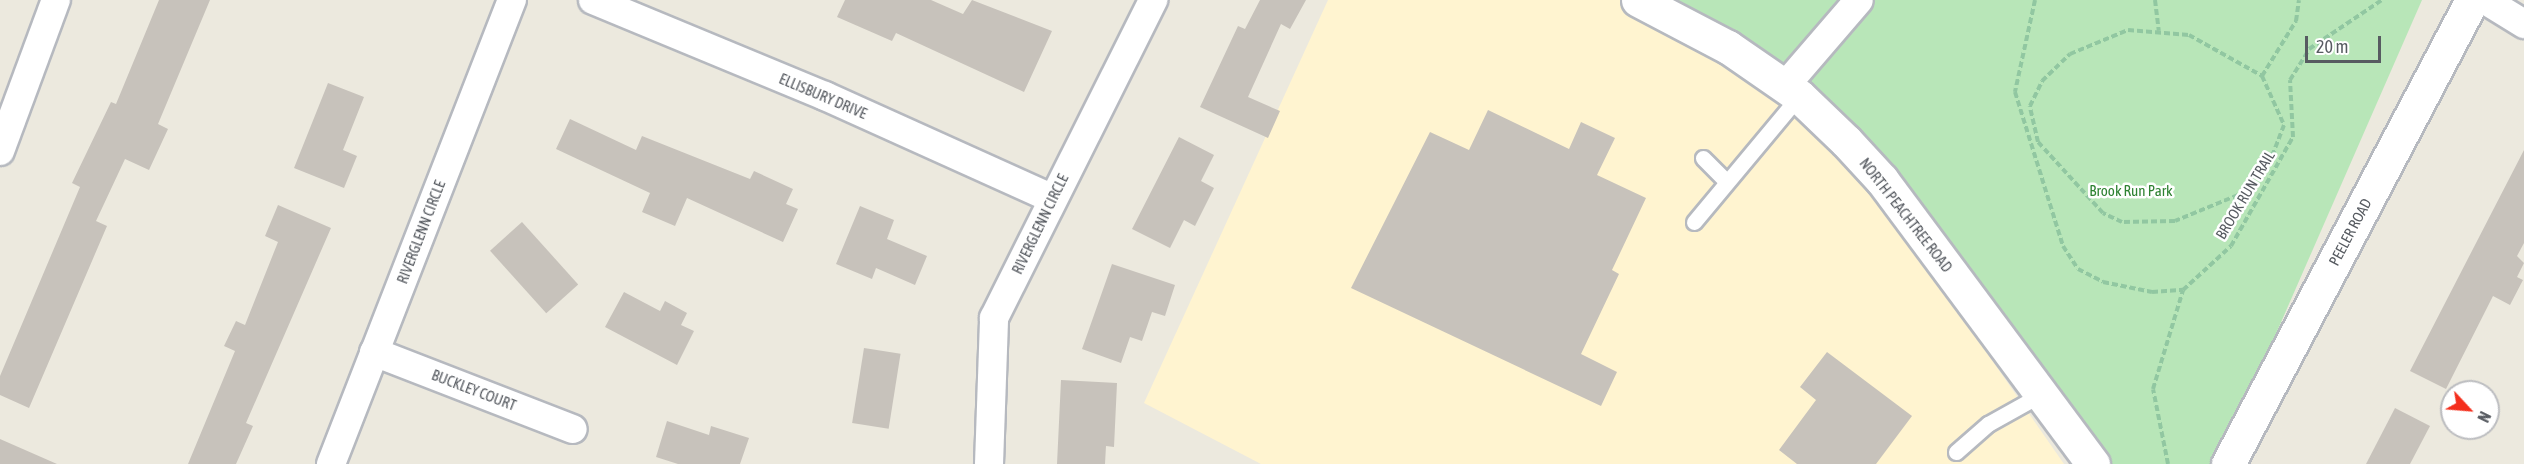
<!DOCTYPE html>
<html>
<head>
<meta charset="utf-8">
<style>
	body { margin:0 }
	#map { position:relative; width:2524px; height:464px; overflow:hidden; background:#ece9de; font-family:"Asap Condensed",sans-serif }
	div>[style] { position:absolute }
	.commercial>* { inset:0; background:#fff4d0 }
	.green>* { inset:0; background:#b8e6b8 }
	.building>* { inset:0; background:#c7c2bb; transform-origin:0 0 }
	.path>* { height:4px; margin-top:-2px; transform-origin:0; background:repeating-linear-gradient(90deg,#91c7a1 0 6px,transparent 0 9px) }
	.roads { filter:drop-shadow(2px 0 #b6b9bf) drop-shadow(-2px 0 #b6b9bf) drop-shadow(0 2px #b6b9bf) drop-shadow(0 -2px #b6b9bf) }
	.lane>* { height:15px; margin:-7.5px; padding:0 7.5px; transform-origin:7.5px; border-radius:7.5px; background:#fff }
	.street>* { height:28px; margin:-14px; padding:0 14px; transform-origin:14px; border-radius:14px; background:#fff }
	.secondary>* { height:33px; margin:-16.5px; padding:0 16.5px; transform-origin:16.5px; border-radius:16.5px; background:#fff }
	span { translate:-50% -50%; white-space:nowrap; text-align:center; line-height:1.15; -webkit-text-stroke:5px #fff; paint-order:stroke }
	.street-label { font-size:15px; color:#575b61 }
	.park-label { font-size:15px; color:#2e8232 }
	.north { position:absolute; left:2440px; top:380px; width:60px; height:60px; box-sizing:border-box; background:#fff; border:2px solid #bcbdc0; border-radius:50%; rotate:116deg; font-size:16px; font-weight:700; line-height:24px; text-align:center; color:#575b61 }
	.north::after { content:''; display:block; margin:auto; width:21px; height:27px; background:#f42e1c; clip-path:polygon(50% 0,100% 100%,50% 72%,0 100%) }
	.scale { position:absolute; left:2305px; top:36px; width:76px; height:27px; box-sizing:border-box; border:3px solid #575b61; border-top:0; padding-left:8px; font-size:18px; line-height:21px; white-space:nowrap; color:#575b61; -webkit-text-stroke:4px #fff; paint-order:stroke }
</style>
</head>
<body>
<div id="map">
	<div class="commercial">
		<div style="clip-path:polygon(1328px 0,1646px 0,1851px 157px,2064px 464px,1261px 464px,1144px 403px)"></div>
	</div>
	<div class="green">
		<div style="clip-path:polygon(1630px 0,2422px 0,2219px 464px,2096px 464px,1785px 86px)"></div>
	</div>
	<div class="building">
		<div style="clip-path:polygon(159px 0,210px 0,158px 124px,168px 129px,149px 170px,125px 159px,96px 221px,107px 226px,29px 408px,0 395px,0 376px,80px 187px,72px 183px,111px 102px,116px 104px)"></div>
		<div style="clip-path:polygon(845px 0,931px 0,963px 14px,972px 0,1052px 31px,1024px 92px,896px 33px,892px 41px,837px 17px)"></div>
		<div style="clip-path:polygon(1260px 0,1306px 0,1290px 29px,1281px 24px,1248px 97px,1280px 111px,1268px 138px,1200px 107px,1238px 26px,1245px 29px)"></div>
		<div style="clip-path:polygon(328px 83px,364px 97px,343px 150px,357px 156px,344px 188px,294px 168px)"></div>
		<div style="clip-path:polygon(1488px 110px,1569px 149px,1581px 122px,1615px 138px,1597px 175px,1646px 198px,1612px 270px,1619px 274px,1581px 354px,1617px 372px,1601px 406px,1351px 288px,1430px 132px,1469px 150px)"></div>
		<div style="clip-path:polygon(570px 119px,636px 150px,642px 136px,750px 179px,754px 171px,793px 189px,786px 204px,798px 209px,783px 242px,687px 198px,675px 226px,642px 212px,650px 193px,556px 149px)"></div>
		<div style="clip-path:polygon(1179px 137px,1214px 155px,1201px 181px,1214px 188px,1195px 226px,1184px 220px,1170px 248px,1132px 229px)"></div>
		<div style="clip-path:polygon(2524px 150px,2524px 243px,2517px 256px,2524px 263px,2517px 277px,2523px 280px,2510px 305px,2493px 296px,2446px 389px,2410px 371px)"></div>
		<div style="clip-path:polygon(278px 205px,331px 228px,246px 423px,253px 426px,236px 464px,188px 464px,235px 351px,224px 346px,236px 321px,245px 325px,278px 242px,265px 236px)"></div>
		<div style="clip-path:polygon(860px 206px,894px 220px,887px 239px,927px 256px,915px 285px,876px 268px,872px 279px,836px 264px)"></div>
		<div style="left:522px;top:222px;width:84px;height:43px;rotate:48deg"></div>
		<div style="clip-path:polygon(1112px 264px,1175px 285px,1165px 316px,1152px 312px,1142px 341px,1130px 337px,1121px 363px,1082px 349px)"></div>
		<div style="clip-path:polygon(624px 292px,660px 311px,665px 301px,687px 313px,681px 325px,694px 331px,677px 365px,605px 327px)"></div>
		<div style="left:864px;top:348px;width:37px;height:76px;rotate:9deg"></div>
		<div style="clip-path:polygon(1827px 352px,1912px 416px,1876px 464px,1797px 464px,1779px 450px,1816px 400px,1800px 387px)"></div>
		<div style="clip-path:polygon(1061px 380px,1117px 383px,1114px 447px,1106px 446px,1105px 464px,1057px 464px)"></div>
		<div style="clip-path:polygon(2395px 408px,2430px 426px,2410px 464px,2366px 464px)"></div>
		<div style="clip-path:polygon(667px 421px,709px 435px,711px 426px,749px 438px,740px 464px,678px 464px,656px 457px)"></div>
		<div style="clip-path:polygon(0 439px,57px 464px,0 464px)"></div>
	</div>
	<div class="path">
		<div style="left:2035px;top:0;width:94px;rotate:102.3deg"></div>
		<div style="left:2015px;top:92px;width:161px;rotate:72.7deg"></div>
		<div style="left:2063px;top:246px;width:27px;rotate:57deg"></div>
		<div style="left:2078px;top:269px;width:28px;rotate:27deg"></div>
		<div style="left:2103px;top:282px;width:50px;rotate:11.5deg"></div>
		<div style="left:2152px;top:292px;width:31px;rotate:-4deg"></div>
		<div style="left:2183px;top:290px;width:65px;rotate:-42.5deg"></div>
		<div style="left:2231px;top:246px;width:125px;rotate:-60.4deg"></div>
		<div style="left:2293px;top:137px;width:57px;rotate:-93deg"></div>
		<div style="left:2290px;top:80px;width:36px;rotate:-58deg"></div>
		<div style="left:2309px;top:49px;width:88px;rotate:-33.9deg"></div>
		<div style="left:2155px;top:0;width:31px;rotate:83deg"></div>
		<div style="left:2128px;top:30px;width:61px;rotate:4.7deg"></div>
		<div style="left:2189px;top:35px;width:84px;rotate:29.3deg"></div>
		<div style="left:2262px;top:76px;width:54px;rotate:65.8deg"></div>
		<div style="left:2284px;top:125px;width:30px;rotate:111deg"></div>
		<div style="left:2273px;top:153px;width:55px;rotate:129.8deg"></div>
		<div style="left:2238px;top:195px;width:68px;rotate:157.6deg"></div>
		<div style="left:2175px;top:221px;width:53px;rotate:178.9deg"></div>
		<div style="left:2122px;top:222px;width:21px;rotate:-155deg"></div>
		<div style="left:2103px;top:213px;width:96px;rotate:-132.5deg"></div>
		<div style="left:2038px;top:142px;width:37px;rotate:-103deg"></div>
		<div style="left:2030px;top:106px;width:28px;rotate:-64deg"></div>
		<div style="left:2042px;top:81px;width:39px;rotate:-44deg"></div>
		<div style="left:2070px;top:54px;width:63px;rotate:-22.5deg"></div>
		<div style="left:2262px;top:76px;width:65px;rotate:-58.3deg"></div>
		<div style="left:2296px;top:21px;width:21px;rotate:-82deg"></div>
		<div style="left:2168px;top:464px;width:76px;rotate:-101.3deg"></div>
		<div style="left:2153px;top:389px;width:103px;rotate:-73.1deg"></div>
	</div>
	<div class="roads">
		<div class="lane">
			<div style="left:1703px;top:158px;width:33px;rotate:45deg"></div>
			<div style="left:1694px;top:222px;width:164px;rotate:-50.2deg"></div>
			<div style="left:1956px;top:452px;width:43px;rotate:-41.2deg"></div>
			<div style="left:1988px;top:424px;width:60px;rotate:-29.1deg"></div>
		</div>
		<div class="street">
			<div style="left:593px;top:0;width:251px;rotate:22.5deg"></div>
			<div style="left:825px;top:96px;width:248px;rotate:24.3deg"></div>
			<div style="left:2485px;top:0;width:46px;rotate:31.6deg"></div>
			<div style="left:1785px;top:86px;width:113px;rotate:-49.3deg"></div>
			<div style="left:0;top:151px;width:161px;rotate:-69.7deg"></div>
			<div style="left:374px;top:352px;width:213px;rotate:21.2deg"></div>
			<div style="left:331px;top:464px;width:498px;rotate:-68.7deg"></div>
			<div style="left:989px;top:464px;width:146px;rotate:-88deg"></div>
			<div style="left:994px;top:318px;width:356px;rotate:-63.4deg"></div>
		</div>
		<div class="secondary">
			<div style="left:1638px;top:0;width:102px;rotate:27.6deg"></div>
			<div style="left:1728px;top:47px;width:86px;rotate:34.6deg"></div>
			<div style="left:1799px;top:96px;width:65px;rotate:43.8deg"></div>
			<div style="left:1846px;top:141px;width:53px;rotate:47.3deg"></div>
			<div style="left:1882px;top:180px;width:354px;rotate:53.4deg"></div>
			<div style="left:2228px;top:464px;width:524px;rotate:-62.26deg"></div>
		</div>
	</div>
	<div class="street-label">
		<span style="left:823px;top:96px;rotate:23deg">ELLISBURY DRIVE</span>
		<span style="left:2245px;top:195px;rotate:-59deg">BROOK RUN TRAIL</span>
		<span style="left:1906px;top:215px;rotate:52deg">NORTH PEACHTREE ROAD</span>
		<span style="left:1040px;top:224px;rotate:-64deg">RIVERGLENN CIRCLE</span>
		<span style="left:421px;top:232px;rotate:-69deg">RIVERGLENN CIRCLE</span>
		<span style="left:2350px;top:232px;rotate:-62deg">PEELER ROAD</span>
		<span style="left:474px;top:390px;rotate:21deg">BUCKLEY COURT</span>
	</div>
	<div class="park-label">
		<span style="left:2131px;top:191px">Brook Run Park</span>
	</div>
	<div class="north">N</div>
	<div class="scale">20 m</div>
</div>
</body>
</html>
